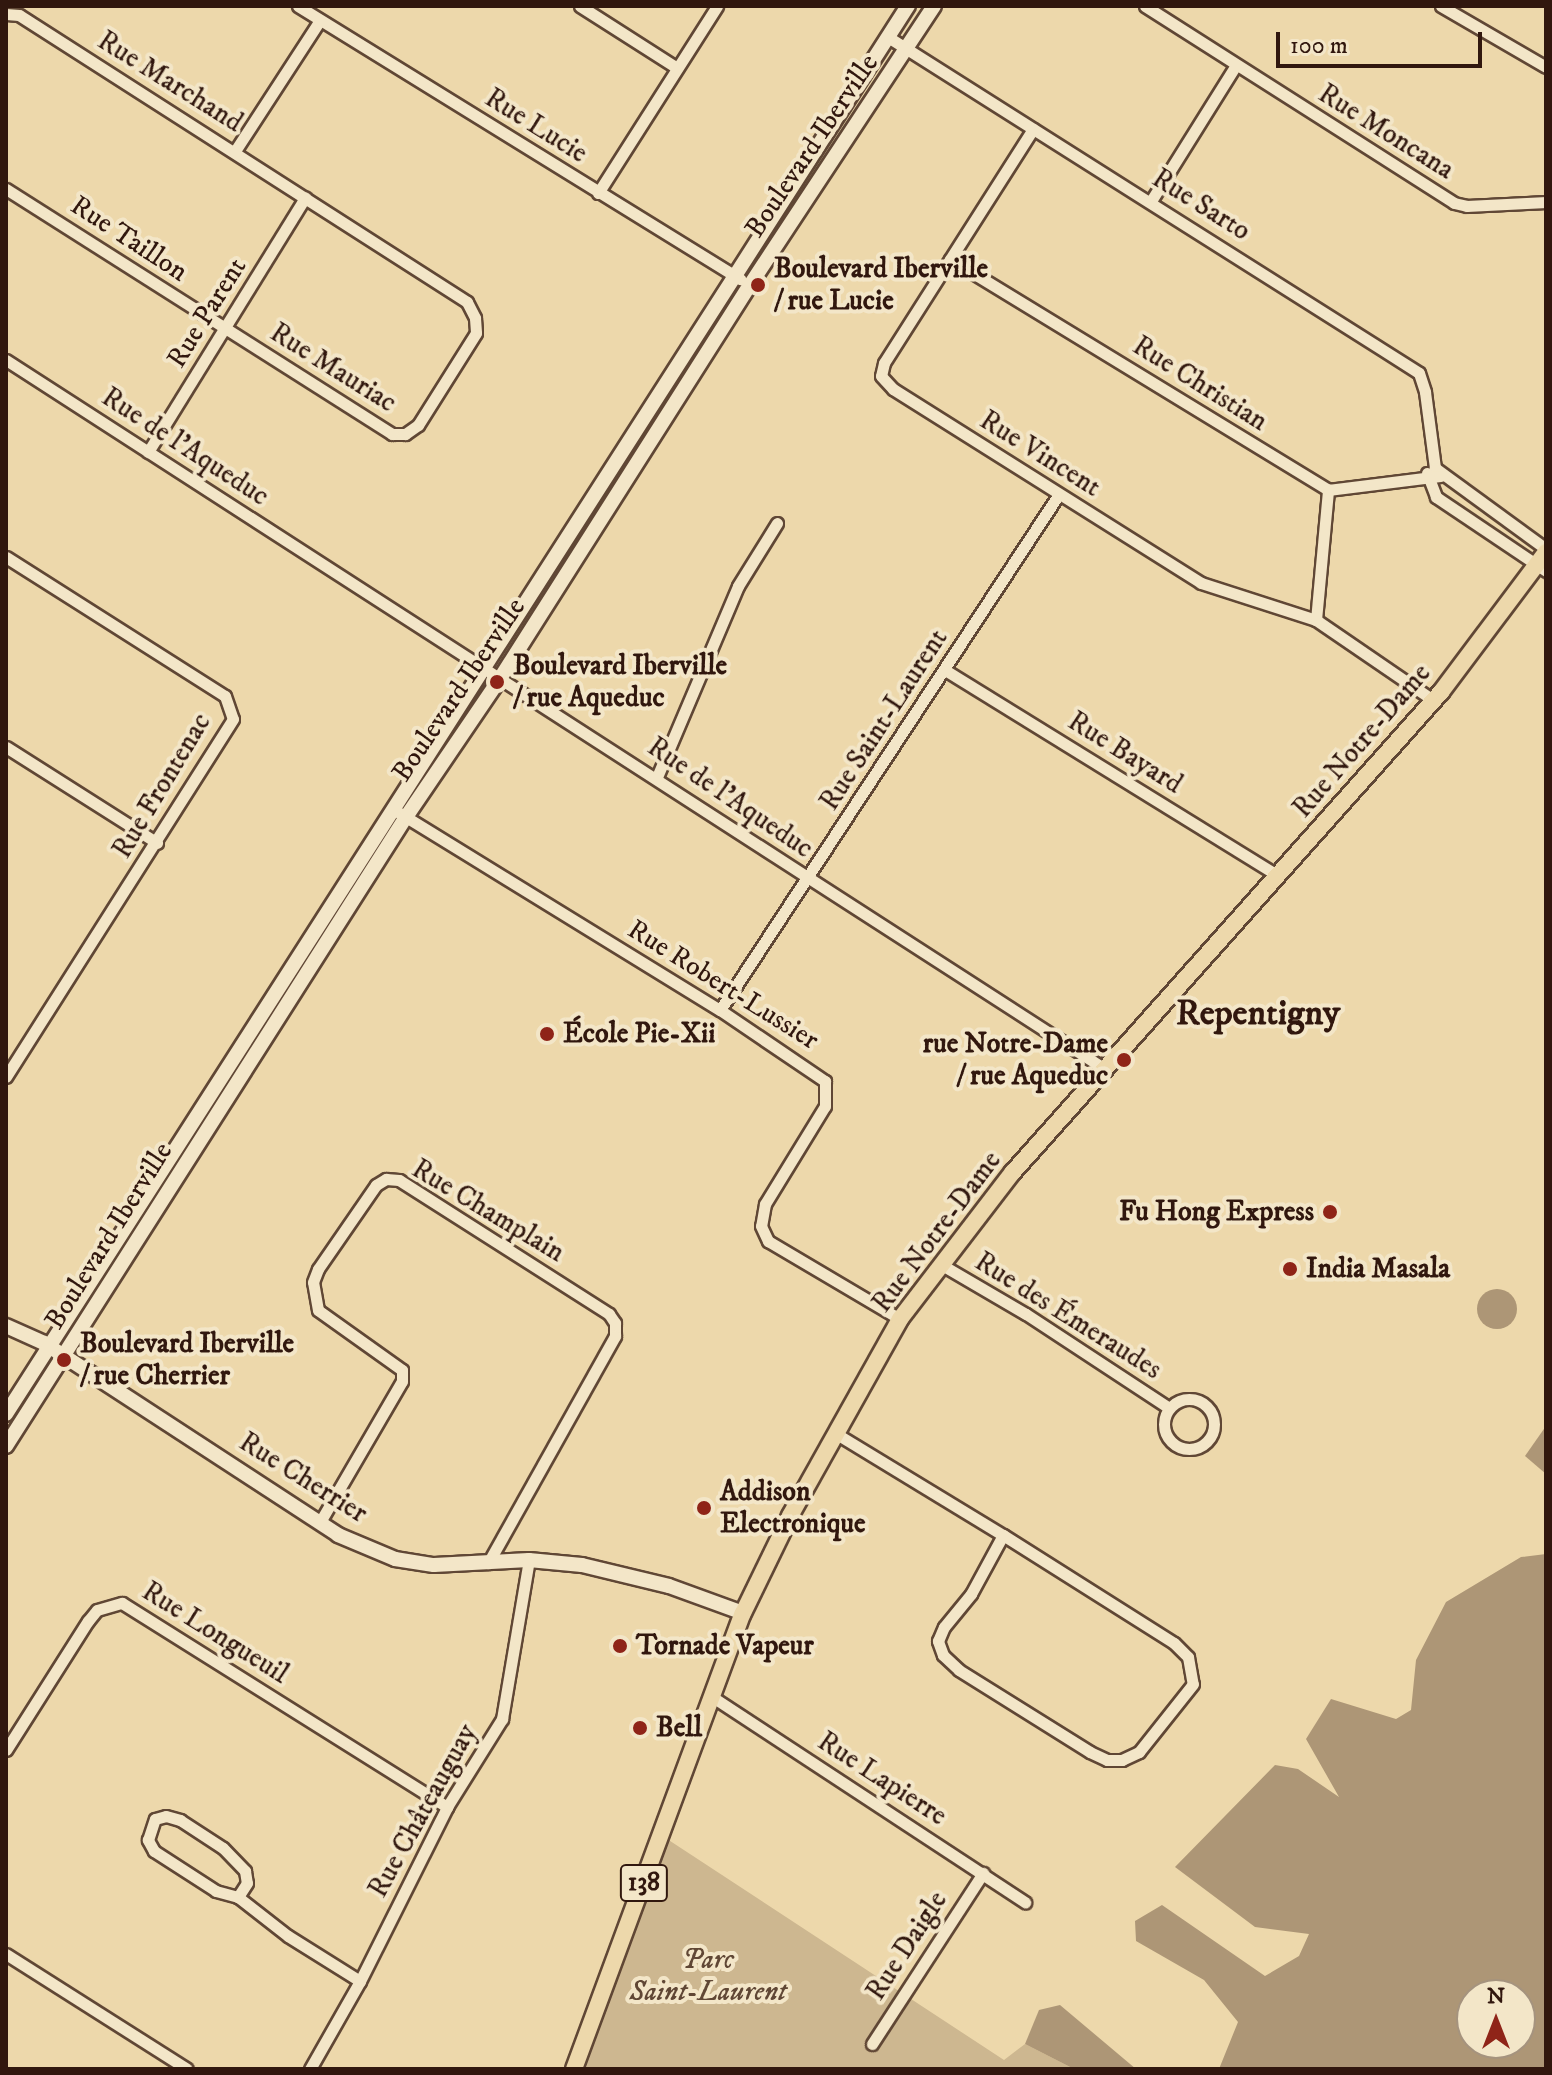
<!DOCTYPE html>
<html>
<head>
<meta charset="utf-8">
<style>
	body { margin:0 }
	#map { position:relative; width:1552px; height:2075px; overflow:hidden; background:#edd8ab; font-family:"IM FELL DW Pica",serif }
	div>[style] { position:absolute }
	.green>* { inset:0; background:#cdb790 }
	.water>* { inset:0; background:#ad9676 }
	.round { border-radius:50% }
	.roads { filter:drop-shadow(2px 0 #604735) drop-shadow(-2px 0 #604735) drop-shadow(0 2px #604735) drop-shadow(0 -2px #604735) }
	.minor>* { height:11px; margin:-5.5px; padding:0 5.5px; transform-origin:5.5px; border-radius:5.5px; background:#f3e6c8 }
	.minor>.ring { margin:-5.5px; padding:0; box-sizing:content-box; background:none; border:11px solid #f3e6c8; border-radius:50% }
	.tertiary>* { height:14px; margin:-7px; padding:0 7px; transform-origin:7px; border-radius:7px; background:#f3e6c8 }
	.primary>* { height:16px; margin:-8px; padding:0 8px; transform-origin:8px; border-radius:8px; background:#edd8ab }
	.dots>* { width:22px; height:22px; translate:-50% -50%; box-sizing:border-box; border:4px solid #f3e6c8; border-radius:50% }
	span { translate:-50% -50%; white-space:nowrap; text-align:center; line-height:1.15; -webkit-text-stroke:8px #f3e6c8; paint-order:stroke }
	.shield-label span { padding:2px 6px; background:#f3e6c8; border:2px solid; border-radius:6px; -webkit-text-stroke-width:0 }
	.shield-label { font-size:26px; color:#31170e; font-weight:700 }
	.street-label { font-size:28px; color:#31170e }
	.poi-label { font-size:28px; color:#31170e; font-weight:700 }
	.left { translate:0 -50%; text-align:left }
	.right { translate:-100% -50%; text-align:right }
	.park-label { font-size:28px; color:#604735; font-style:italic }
	.district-label { font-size:36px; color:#31170e; font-weight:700 }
	.frame { position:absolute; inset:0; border:8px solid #31170e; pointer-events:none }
	.north { position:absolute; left:1456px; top:1979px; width:80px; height:80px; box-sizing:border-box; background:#f3e6c8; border:2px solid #a5937e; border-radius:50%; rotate:0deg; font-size:22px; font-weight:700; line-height:32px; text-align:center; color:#31170e }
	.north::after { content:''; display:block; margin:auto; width:28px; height:36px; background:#8f2418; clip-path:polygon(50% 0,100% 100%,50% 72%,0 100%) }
	.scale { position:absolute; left:1276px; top:32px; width:206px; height:36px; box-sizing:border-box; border:4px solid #31170e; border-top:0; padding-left:10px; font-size:24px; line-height:28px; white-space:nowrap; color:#31170e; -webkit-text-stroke:6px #f3e6c8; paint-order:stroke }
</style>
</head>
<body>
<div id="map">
	<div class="green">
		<div style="clip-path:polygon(661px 1835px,1004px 2060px,1025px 2044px,1074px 2069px,574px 2069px)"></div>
	</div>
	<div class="water">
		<div class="round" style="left:1477px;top:1289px;width:40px;height:40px"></div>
		<div style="clip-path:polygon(1546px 1426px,1546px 1474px,1525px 1456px)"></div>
		<div style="clip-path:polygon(evenodd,1546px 1554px,1546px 2069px,1219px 2069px,1238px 2022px,1204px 1980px,1136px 1941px,1135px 1921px,1162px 1905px,1265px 1976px,1299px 1956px,1309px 1934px,1255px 1927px,1175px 1867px,1275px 1765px,1298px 1769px,1339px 1797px,1306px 1739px,1331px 1699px,1396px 1719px,1411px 1710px,1416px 1660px,1446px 1602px,1521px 1557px,1546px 1554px,1472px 1995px,1520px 1995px,1520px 2043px,1472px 2043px,1472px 1995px)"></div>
		<div style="clip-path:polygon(1060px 2005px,1136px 2069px,1074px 2069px,1025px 2044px,1039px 2010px)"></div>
	</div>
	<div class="roads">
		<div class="minor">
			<div style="left:298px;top:6px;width:520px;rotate:31.7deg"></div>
			<div style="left:580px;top:6px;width:115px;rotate:32.6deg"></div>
			<div style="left:1145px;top:6px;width:366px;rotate:32.5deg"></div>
			<div style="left:1454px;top:203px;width:13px;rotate:13deg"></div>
			<div style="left:1467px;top:206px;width:79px;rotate:-2.9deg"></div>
			<div style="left:1441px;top:6px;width:121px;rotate:30.2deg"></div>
			<div style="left:6px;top:14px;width:13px;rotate:4deg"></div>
			<div style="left:19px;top:15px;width:532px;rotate:32.64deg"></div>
			<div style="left:467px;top:302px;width:18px;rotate:63deg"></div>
			<div style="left:475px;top:318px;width:15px;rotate:86deg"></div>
			<div style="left:476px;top:333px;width:109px;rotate:122.2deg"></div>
			<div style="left:418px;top:425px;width:16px;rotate:145deg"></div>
			<div style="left:405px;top:434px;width:13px;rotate:180deg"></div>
			<div style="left:392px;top:434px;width:457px;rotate:-147.6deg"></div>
			<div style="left:888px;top:37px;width:628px;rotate:32.32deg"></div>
			<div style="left:1419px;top:373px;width:20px;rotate:72deg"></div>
			<div style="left:1425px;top:392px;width:77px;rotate:82.5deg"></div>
			<div style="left:1435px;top:468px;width:137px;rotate:36.1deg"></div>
			<div style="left:1033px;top:129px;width:277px;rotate:122.5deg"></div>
			<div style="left:884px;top:363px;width:13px;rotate:103deg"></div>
			<div style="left:881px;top:376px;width:18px;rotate:47deg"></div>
			<div style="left:893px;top:389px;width:364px;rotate:32.2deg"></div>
			<div style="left:1201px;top:583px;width:121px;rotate:17.8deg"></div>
			<div style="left:1316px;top:620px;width:142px;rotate:34.4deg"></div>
			<div style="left:235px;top:151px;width:156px;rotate:-57deg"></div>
			<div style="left:598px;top:193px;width:222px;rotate:-57.5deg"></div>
			<div style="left:1151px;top:201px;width:160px;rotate:-58deg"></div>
			<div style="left:950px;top:259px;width:443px;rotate:31.4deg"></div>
			<div style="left:1328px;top:490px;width:113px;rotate:-7.1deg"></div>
			<div style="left:6px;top:360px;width:1308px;rotate:32.83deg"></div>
			<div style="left:148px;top:452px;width:299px;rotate:-58.3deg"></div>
			<div style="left:1427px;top:473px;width:26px;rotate:69deg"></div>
			<div style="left:1436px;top:497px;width:133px;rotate:33.9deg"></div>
			<div style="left:6px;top:557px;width:259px;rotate:32.4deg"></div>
			<div style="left:225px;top:696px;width:24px;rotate:71deg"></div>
			<div style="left:233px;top:719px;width:424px;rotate:122.4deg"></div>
			<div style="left:1316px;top:620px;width:131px;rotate:-84.7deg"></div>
			<div style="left:945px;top:670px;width:392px;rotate:31.7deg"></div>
			<div style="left:6px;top:747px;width:179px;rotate:32.4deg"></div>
			<div style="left:657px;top:777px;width:207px;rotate:-67deg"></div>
			<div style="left:738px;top:586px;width:74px;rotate:-58.2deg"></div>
			<div style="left:393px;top:809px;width:384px;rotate:31.6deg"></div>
			<div style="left:720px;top:1010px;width:127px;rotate:34.1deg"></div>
			<div style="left:825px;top:1081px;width:25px;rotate:90deg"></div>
			<div style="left:825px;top:1106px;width:115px;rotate:121.5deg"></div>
			<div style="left:765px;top:1204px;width:22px;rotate:100deg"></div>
			<div style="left:761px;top:1226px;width:17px;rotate:65deg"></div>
			<div style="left:768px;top:1241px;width:153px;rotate:30.6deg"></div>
			<div style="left:720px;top:1010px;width:617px;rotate:-56.7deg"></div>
			<div style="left:942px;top:1265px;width:97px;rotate:30.3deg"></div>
			<div style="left:1026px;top:1314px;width:171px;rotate:33.3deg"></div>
			<div class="ring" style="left:1164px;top:1399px;width:39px;height:39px"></div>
			<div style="left:835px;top:1433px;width:197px;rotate:31.3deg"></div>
			<div style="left:1003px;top:1535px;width:202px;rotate:32.3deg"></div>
			<div style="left:1174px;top:1643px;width:20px;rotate:45deg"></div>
			<div style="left:1188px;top:1657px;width:27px;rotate:80deg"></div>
			<div style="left:1193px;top:1684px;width:87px;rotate:128.5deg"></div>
			<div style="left:1139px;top:1752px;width:19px;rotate:155deg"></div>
			<div style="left:1122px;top:1760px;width:15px;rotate:180deg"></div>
			<div style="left:1107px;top:1760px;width:19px;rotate:-155deg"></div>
			<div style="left:1090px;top:1752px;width:155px;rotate:-148deg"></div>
			<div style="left:959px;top:1670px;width:22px;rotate:-137deg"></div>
			<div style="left:943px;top:1655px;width:15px;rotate:-110deg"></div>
			<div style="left:938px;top:1641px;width:15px;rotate:-67deg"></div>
			<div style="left:944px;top:1627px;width:43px;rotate:-50.7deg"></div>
			<div style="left:971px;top:1594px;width:67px;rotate:-61.5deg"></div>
			<div style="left:320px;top:1522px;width:163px;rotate:-59.8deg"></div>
			<div style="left:402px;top:1381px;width:11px;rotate:-90deg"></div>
			<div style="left:402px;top:1370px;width:103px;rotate:-144.5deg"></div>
			<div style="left:318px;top:1310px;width:28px;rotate:-100deg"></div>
			<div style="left:313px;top:1282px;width:14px;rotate:-69deg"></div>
			<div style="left:318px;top:1269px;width:102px;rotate:-55.4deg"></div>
			<div style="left:376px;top:1185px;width:12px;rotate:-31deg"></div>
			<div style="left:386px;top:1179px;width:13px;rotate:4deg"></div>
			<div style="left:399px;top:1180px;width:249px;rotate:32.5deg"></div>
			<div style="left:609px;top:1314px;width:11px;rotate:56deg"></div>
			<div style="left:615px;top:1323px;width:13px;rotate:90deg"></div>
			<div style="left:615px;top:1336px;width:260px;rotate:119.2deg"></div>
			<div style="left:711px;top:1696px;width:376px;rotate:33.3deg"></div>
			<div style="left:6px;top:1750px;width:153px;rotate:-57.6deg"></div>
			<div style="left:88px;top:1621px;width:14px;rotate:-51deg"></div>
			<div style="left:97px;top:1610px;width:26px;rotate:-16deg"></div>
			<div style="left:122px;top:1603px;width:384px;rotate:32.1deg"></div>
			<div style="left:238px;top:1897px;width:23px;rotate:-165deg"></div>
			<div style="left:216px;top:1891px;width:74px;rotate:-147.2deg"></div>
			<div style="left:154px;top:1851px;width:13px;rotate:-119deg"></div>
			<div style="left:148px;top:1840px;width:22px;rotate:-72deg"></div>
			<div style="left:155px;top:1819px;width:11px;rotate:-15deg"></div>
			<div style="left:166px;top:1816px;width:15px;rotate:16deg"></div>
			<div style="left:180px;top:1820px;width:51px;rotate:33.1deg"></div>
			<div style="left:223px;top:1848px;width:32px;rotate:46deg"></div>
			<div style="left:245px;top:1871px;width:12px;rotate:81deg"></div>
			<div style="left:247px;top:1883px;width:17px;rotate:123deg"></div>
			<div style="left:238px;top:1897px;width:63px;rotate:38deg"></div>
			<div style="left:288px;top:1936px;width:85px;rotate:32deg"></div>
			<div style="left:6px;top:1954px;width:214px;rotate:32.4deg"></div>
			<div style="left:872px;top:2044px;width:204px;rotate:-57deg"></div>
			<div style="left:310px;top:2069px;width:101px;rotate:-60.4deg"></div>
			<div style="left:360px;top:1981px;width:195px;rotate:-63.4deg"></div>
			<div style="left:447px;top:1807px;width:104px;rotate:-58deg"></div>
			<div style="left:502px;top:1719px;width:161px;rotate:-80.4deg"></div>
		</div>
		<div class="tertiary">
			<div style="left:6px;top:1326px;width:42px;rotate:24.1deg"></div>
			<div style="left:44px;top:1343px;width:351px;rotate:33.1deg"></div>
			<div style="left:338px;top:1535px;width:62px;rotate:22.8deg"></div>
			<div style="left:395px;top:1559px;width:39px;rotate:9deg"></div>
			<div style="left:434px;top:1565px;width:95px;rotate:-3deg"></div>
			<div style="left:529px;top:1560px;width:53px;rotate:5.4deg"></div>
			<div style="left:582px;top:1565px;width:89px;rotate:13.6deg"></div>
			<div style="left:669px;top:1586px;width:79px;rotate:20deg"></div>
			<div style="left:6px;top:1414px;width:1672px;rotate:-57.36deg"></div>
			<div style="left:6px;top:1446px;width:745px;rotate:-57.55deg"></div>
			<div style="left:406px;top:817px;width:169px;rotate:-55.8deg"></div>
			<div style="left:501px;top:677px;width:464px;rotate:-57.6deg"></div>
			<div style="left:750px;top:285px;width:334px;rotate:-56.6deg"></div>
		</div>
		<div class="primary">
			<div style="left:574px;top:2069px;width:486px;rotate:-69.7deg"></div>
			<div style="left:743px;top:1613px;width:108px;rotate:-64.1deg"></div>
			<div style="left:790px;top:1516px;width:226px;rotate:-60.8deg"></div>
			<div style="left:900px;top:1319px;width:185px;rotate:-52.5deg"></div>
			<div style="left:1013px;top:1172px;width:643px;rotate:-48.28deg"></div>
			<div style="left:1441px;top:692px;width:175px;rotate:-53.1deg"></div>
		</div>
	</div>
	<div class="dots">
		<div style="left:758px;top:285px;background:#8f2418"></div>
		<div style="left:497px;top:682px;background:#8f2418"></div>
		<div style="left:547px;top:1034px;background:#8f2418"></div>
		<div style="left:1124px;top:1060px;background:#8f2418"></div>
		<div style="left:1330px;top:1212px;background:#8f2418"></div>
		<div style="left:1290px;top:1269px;background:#8f2418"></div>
		<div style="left:64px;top:1360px;background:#8f2418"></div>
		<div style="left:704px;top:1508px;background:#8f2418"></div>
		<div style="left:620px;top:1646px;background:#8f2418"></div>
		<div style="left:640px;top:1728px;background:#8f2418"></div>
	</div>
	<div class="shield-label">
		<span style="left:644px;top:1883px">138</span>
	</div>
	<div class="street-label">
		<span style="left:170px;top:82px;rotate:32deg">Rue Marchand</span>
		<span style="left:536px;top:126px;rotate:32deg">Rue Lucie</span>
		<span style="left:1386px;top:132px;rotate:32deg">Rue Moncana</span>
		<span style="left:812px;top:146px;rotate:-56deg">Boulevard Iberville</span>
		<span style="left:1201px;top:205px;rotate:32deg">Rue Sarto</span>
		<span style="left:129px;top:239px;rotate:33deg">Rue Taillon</span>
		<span style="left:207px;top:313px;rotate:-58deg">Rue Parent</span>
		<span style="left:333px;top:368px;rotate:32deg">Rue Mauriac</span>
		<span style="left:1200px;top:384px;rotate:32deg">Rue Christian</span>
		<span style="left:185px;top:447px;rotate:33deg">Rue de l'Aqueduc</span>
		<span style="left:1040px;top:454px;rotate:32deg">Rue Vincent</span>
		<span style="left:459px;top:690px;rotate:-56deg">Boulevard Iberville</span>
		<span style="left:884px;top:720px;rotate:-57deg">Rue Saint-Laurent</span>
		<span style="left:1362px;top:741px;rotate:-49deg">Rue Notre-Dame</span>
		<span style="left:1125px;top:753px;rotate:32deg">Rue Bayard</span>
		<span style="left:162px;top:786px;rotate:-59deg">Rue Frontenac</span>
		<span style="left:730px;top:798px;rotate:34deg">Rue de l'Aqueduc</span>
		<span style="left:723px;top:985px;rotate:32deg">Rue Robert-Lussier</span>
		<span style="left:488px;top:1211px;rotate:31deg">Rue Champlain</span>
		<span style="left:937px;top:1232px;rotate:-53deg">Rue Notre-Dame</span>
		<span style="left:109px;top:1236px;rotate:-58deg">Boulevard Iberville</span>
		<span style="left:1068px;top:1316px;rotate:32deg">Rue des Émeraudes</span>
		<span style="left:303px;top:1478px;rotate:32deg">Rue Cherrier</span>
		<span style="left:215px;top:1633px;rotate:32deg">Rue Longueuil</span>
		<span style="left:882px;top:1779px;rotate:33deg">Rue Lapierre</span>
		<span style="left:423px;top:1811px;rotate:-61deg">Rue Châteauguay</span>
		<span style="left:907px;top:1946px;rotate:-57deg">Rue Daigle</span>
	</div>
	<div class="poi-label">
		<span class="left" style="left:774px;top:285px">Boulevard Iberville<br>/ rue Lucie</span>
		<span class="left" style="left:513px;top:682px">Boulevard Iberville<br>/ rue Aqueduc</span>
		<span class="left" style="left:563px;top:1034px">École Pie-Xii</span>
		<span class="right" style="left:1108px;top:1060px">rue Notre-Dame<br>/ rue Aqueduc</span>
		<span class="right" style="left:1314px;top:1212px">Fu Hong Express</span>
		<span class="left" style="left:1306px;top:1269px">India Masala</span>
		<span class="left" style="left:80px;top:1360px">Boulevard Iberville<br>/ rue Cherrier</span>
		<span class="left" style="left:720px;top:1508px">Addison<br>Electronique</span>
		<span class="left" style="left:636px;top:1646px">Tornade Vapeur</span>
		<span class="left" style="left:656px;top:1728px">Bell</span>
	</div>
	<div class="park-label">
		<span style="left:708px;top:1976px">Parc<br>Saint-Laurent</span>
	</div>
	<div class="district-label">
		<span style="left:1258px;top:1014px">Repentigny</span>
	</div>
	<div class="frame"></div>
	<div class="north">N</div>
	<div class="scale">100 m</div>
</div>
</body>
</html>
